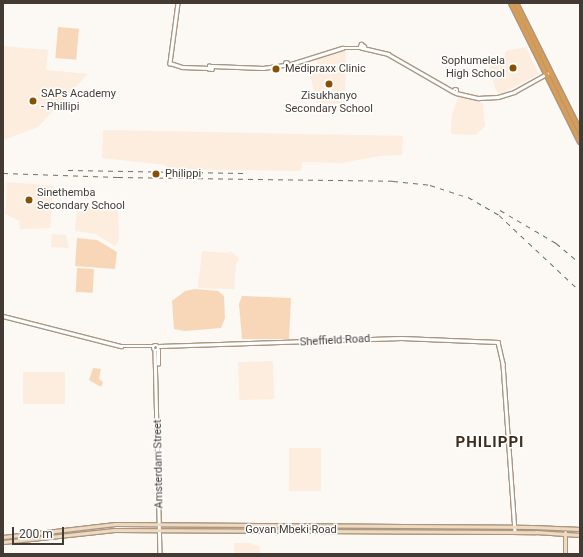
<!DOCTYPE html>
<html>
<head>
<meta charset="utf-8">
<style>
	body { margin:0 }
	#map { position:relative; width:583px; height:557px; overflow:hidden; background:#fcf8f4; font-family:Roboto,sans-serif }
	div>[style] { position:absolute }
	.built>* { inset:0; background:#fdedde; transform-origin:0 0 }
	.green>* { inset:0; background:#f8d7b8; transform-origin:0 0 }
	.roads { filter:drop-shadow(1px 0 #a99683) drop-shadow(-1px 0 #a99683) drop-shadow(0 1px #a99683) drop-shadow(0 -1px #a99683) }
	.tertiary>* { height:2.5px; margin:-1.25px; padding:0 1.25px; transform-origin:1.25px; border-radius:1.25px; background:#fff }
	.tertiary>.ring { margin:-1.25px; padding:0; box-sizing:content-box; background:none; border:2.5px solid #fff; border-radius:50% }
	.secondary>* { height:3px; margin:-1.5px; padding:0 1.5px; transform-origin:1.5px; border-radius:1.5px; background:#f0dabf }
	.trunk>* { height:4px; margin:-2px; padding:0 2px; transform-origin:2px; border-radius:2px; background:#d79c56 }
	.rail>* { height:1px; margin-top:-0.5px; transform-origin:0; background:repeating-linear-gradient(90deg,#746d66 0 5px,transparent 0 10px) }
	.dots>* { width:11px; height:11px; translate:-50% -50%; box-sizing:border-box; border:2px solid #fff; border-radius:50% }
	span { translate:-50% -50%; white-space:nowrap; text-align:center; line-height:1.15; -webkit-text-stroke:3px #fff; paint-order:stroke }
	.poi-label { font-size:11px; color:#433b33 }
	.right { translate:-100% -50%; text-align:right }
	.left { translate:0 -50%; text-align:left }
	.street-label { font-size:11px; color:#433b33 }
	.district-label { font-size:15px; color:#3c2d1d; font-weight:700; letter-spacing:1px }
	.frame { position:absolute; inset:0; border:4px solid #433b33; pointer-events:none }
	.scale { position:absolute; left:12px; top:527px; width:52px; height:18px; box-sizing:border-box; border:2px solid #433b33; border-top:0; padding-left:5px; font-size:12px; line-height:14px; white-space:nowrap; color:#433b33; -webkit-text-stroke:3px #fff; paint-order:stroke }
</style>
</head>
<body>
<div id="map">
	<div class="built">
		<div style="clip-path:polygon(3px 46px,48px 50px,46px 70px,88px 74px,38px 127px,3px 140px)"></div>
		<div style="clip-path:polygon(526px 47px,539px 74px,501px 94px,496px 91px,488px 62px,504px 58px,506px 51px)"></div>
		<div style="clip-path:polygon(346px 50px,345px 104px,317px 103px,309px 70px,319px 67px,316px 58px)"></div>
		<div style="clip-path:polygon(459px 96px,483px 103px,485px 126px,476px 135px,451px 134px,452px 114px)"></div>
		<div style="clip-path:polygon(103px 130px,158px 131px,403px 136px,402px 155px,380px 156px,341px 163px,302px 162px,301px 171px,179px 169px,166px 169px,166px 165px,102px 158px)"></div>
		<div style="clip-path:polygon(7px 182px,54px 186px,50px 228px,20px 229px,19px 221px,5px 214px)"></div>
		<div style="clip-path:polygon(77px 206px,118px 209px,119px 240px,115px 246px,96px 234px,75px 231px)"></div>
		<div style="clip-path:polygon(52px 234px,66px 235px,69px 248px,51px 247px)"></div>
		<div style="clip-path:polygon(202px 251px,228px 253px,230px 251px,239px 258px,236px 264px,234px 289px,198px 288px)"></div>
		<div style="left:273px;top:361px;width:38px;height:35px;rotate:88deg"></div>
		<div style="left:23px;top:372px;width:42px;height:32px"></div>
		<div style="left:289px;top:448px;width:32px;height:43px"></div>
		<div style="clip-path:polygon(234px 543px,250px 543px,260px 547px,260px 554px,234px 554px)"></div>
	</div>
	<div class="green">
		<div style="left:58px;top:27px;width:21px;height:31px;rotate:5deg"></div>
		<div style="clip-path:polygon(77px 238px,97px 240px,117px 252px,115px 269px,75px 266px)"></div>
		<div style="left:77px;top:268px;width:17px;height:24px;rotate:3deg"></div>
		<div style="clip-path:polygon(195px 289px,218px 291px,224px 296px,225px 318px,221px 328px,185px 331px,174px 329px,172px 301px,185px 291px)"></div>
		<div style="clip-path:polygon(242px 296px,291px 298px,289px 339px,242px 339px,239px 304px)"></div>
		<div style="clip-path:polygon(93px 368px,101px 369px,99px 379px,103px 382px,101px 387px,89px 380px)"></div>
	</div>
	<div class="roads">
		<div class="tertiary">
			<div style="left:178px;top:3px;width:61px;rotate:97.6deg"></div>
			<div style="left:170px;top:63px;width:13px;rotate:18deg"></div>
			<div style="left:182px;top:67px;width:27px;rotate:2deg"></div>
			<div style="left:361px;top:44px;width:4px;rotate:34deg"></div>
			<div style="left:364px;top:46px;width:3px;rotate:135deg"></div>
			<div style="left:362px;top:48px;width:2px;rotate:-153deg"></div>
			<div style="left:360px;top:47px;width:3px;rotate:-72deg"></div>
			<div style="left:363px;top:48px;width:26px;rotate:13deg"></div>
			<div style="left:388px;top:54px;width:76px;rotate:29.9deg"></div>
			<div class="ring" style="left:285px;top:62px;width:1.5px;height:1.5px"></div>
			<div style="left:288px;top:65px;width:57px;rotate:-17.5deg"></div>
			<div style="left:342px;top:48px;width:18px"></div>
			<div style="left:209px;top:66px;width:3px"></div>
			<div style="left:212px;top:66px;width:3px;rotate:90deg"></div>
			<div style="left:212px;top:69px;width:3px;rotate:180deg"></div>
			<div style="left:209px;top:69px;width:3px;rotate:-90deg"></div>
			<div style="left:212px;top:66px;width:51px;rotate:2.2deg"></div>
			<div style="left:263px;top:68px;width:22px;rotate:-8deg"></div>
			<div class="ring" style="left:454px;top:89px;width:1.5px;height:1.5px"></div>
			<div style="left:456px;top:93px;width:23px;rotate:13deg"></div>
			<div style="left:478px;top:98px;width:20px;rotate:-3deg"></div>
			<div style="left:498px;top:97px;width:17px;rotate:-17deg"></div>
			<div style="left:514px;top:92px;width:38px;rotate:-29deg"></div>
			<div style="left:3px;top:316px;width:122px;rotate:14.3deg"></div>
			<div style="left:121px;top:346px;width:33px"></div>
			<div class="ring" style="left:153px;top:345px;width:3.5px;height:3.5px"></div>
			<div style="left:159px;top:346px;width:242px;rotate:-1.9deg"></div>
			<div style="left:401px;top:338px;width:97px;rotate:2.4deg"></div>
			<div style="left:498px;top:342px;width:23px;rotate:77deg"></div>
			<div style="left:503px;top:364px;width:168px;rotate:85.9deg"></div>
			<div style="left:155px;top:350px;width:204px;rotate:88.6deg"></div>
			<div style="left:158px;top:364px;width:14px;rotate:-90deg"></div>
		</div>
		<div class="secondary">
			<div style="left:3px;top:537px;width:113px;rotate:-6.6deg"></div>
			<div style="left:115px;top:524px;width:417px;rotate:0.4deg"></div>
			<div style="left:532px;top:527px;width:48px;rotate:2.4deg"></div>
			<div style="left:3px;top:542px;width:112px;rotate:-6.2deg"></div>
			<div style="left:114px;top:530px;width:422px;rotate:0.3deg"></div>
			<div style="left:536px;top:532px;width:44px;rotate:3.9deg"></div>
			<div style="left:565px;top:554px;width:22px;rotate:-90deg"></div>
		</div>
		<div class="trunk">
			<div style="left:511px;top:3px;width:155px;rotate:63.6deg"></div>
			<div style="left:516px;top:3px;width:143px;rotate:63.4deg"></div>
		</div>
	</div>
	<div class="rail">
		<div style="left:68px;top:170px;width:176px;rotate:1deg"></div>
		<div style="left:3px;top:173px;width:115px;rotate:2deg"></div>
		<div style="left:118px;top:177px;width:275px;rotate:0.8deg"></div>
		<div style="left:393px;top:181px;width:37px;rotate:6deg"></div>
		<div style="left:430px;top:185px;width:40px;rotate:18deg"></div>
		<div style="left:468px;top:197px;width:36px;rotate:30deg"></div>
		<div style="left:499px;top:215px;width:111px;rotate:43.2deg"></div>
		<div style="left:500px;top:210px;width:65px;rotate:30.5deg"></div>
		<div style="left:556px;top:243px;width:31px;rotate:40deg"></div>
	</div>
	<div class="dots">
		<div style="left:513px;top:68px;background:#885102"></div>
		<div style="left:276px;top:69px;background:#885102"></div>
		<div style="left:329px;top:84px;background:#885102"></div>
		<div style="left:33px;top:101px;background:#885102"></div>
		<div style="left:156px;top:174px;background:#885102"></div>
		<div style="left:29px;top:200px;background:#885102"></div>
	</div>
	<div class="poi-label">
		<span class="right" style="left:505px;top:68px">Sophumelela<br>High School</span>
		<span class="left" style="left:285px;top:69px">Medipraxx Clinic</span>
		<span class="left" style="left:41px;top:101px">SAPs Academy<br>- Phillipi</span>
		<span style="left:329px;top:103px">Zisukhanyo<br>Secondary School</span>
		<span class="left" style="left:165px;top:174px">Philippi</span>
		<span class="left" style="left:37px;top:200px">Sinethemba<br>Secondary School</span>
	</div>
	<div class="street-label">
		<span style="left:335px;top:341px;rotate:-3deg">Sheffield Road</span>
		<span style="left:159px;top:464px;rotate:-91deg">Amsterdam Street</span>
		<span style="left:291px;top:530px">Govan Mbeki Road</span>
	</div>
	<div class="district-label">
		<span style="left:490px;top:443px">PHILIPPI</span>
	</div>
	<div class="frame"></div>
	<div class="scale">200 m</div>
</div>
</body>
</html>
